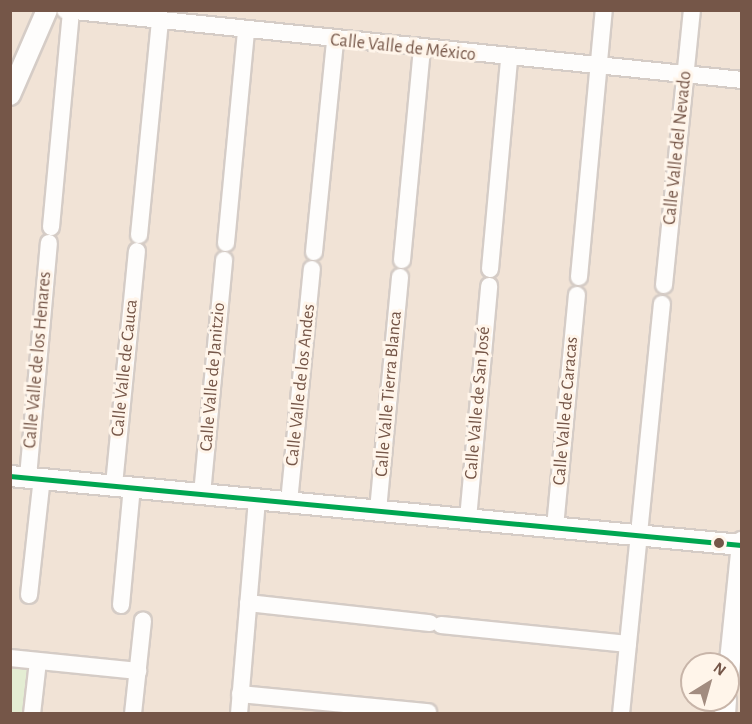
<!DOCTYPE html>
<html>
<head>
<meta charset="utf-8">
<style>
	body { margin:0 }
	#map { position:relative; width:752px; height:724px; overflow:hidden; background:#f7f0e9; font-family:"Alegreya Sans",sans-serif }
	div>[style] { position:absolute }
	.residential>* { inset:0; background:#f1e3d6 }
	.green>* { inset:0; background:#e4edd3 }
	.roads { filter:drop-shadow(2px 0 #d5ccc6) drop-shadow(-2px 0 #d5ccc6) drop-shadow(0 2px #d5ccc6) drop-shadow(0 -2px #d5ccc6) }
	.minor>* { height:16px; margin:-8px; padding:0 8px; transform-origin:8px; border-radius:8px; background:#fefdfc }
	.tertiary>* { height:20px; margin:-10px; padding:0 10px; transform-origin:10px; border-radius:10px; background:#fefdfc }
	.bus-1>* { height:4.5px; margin:-2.25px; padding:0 2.25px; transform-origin:2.25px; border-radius:2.25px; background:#00a651 }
	.dots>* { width:16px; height:16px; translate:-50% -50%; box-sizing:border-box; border:3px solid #fff5ea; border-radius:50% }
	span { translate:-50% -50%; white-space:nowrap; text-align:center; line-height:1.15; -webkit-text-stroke:6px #fff5ea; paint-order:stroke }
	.street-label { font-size:18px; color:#755648 }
	.frame { position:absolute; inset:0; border:12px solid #755648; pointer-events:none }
	.north { position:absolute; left:680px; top:652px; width:60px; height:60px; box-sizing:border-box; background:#fff5ea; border:2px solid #c8b5a9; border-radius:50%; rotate:37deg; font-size:16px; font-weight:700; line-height:24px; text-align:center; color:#755648 }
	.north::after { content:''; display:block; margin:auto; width:21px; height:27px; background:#a28c80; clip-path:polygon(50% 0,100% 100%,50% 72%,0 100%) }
</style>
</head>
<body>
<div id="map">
	<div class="residential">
		<div style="clip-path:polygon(evenodd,10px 11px,741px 11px,741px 713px,11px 713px,10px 11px,692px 664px,728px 664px,728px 700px,692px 700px,692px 664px)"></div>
	</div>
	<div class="green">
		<div style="clip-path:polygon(11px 663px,29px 665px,24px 713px,11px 714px)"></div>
	</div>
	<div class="roads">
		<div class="minor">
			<div style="left:65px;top:10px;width:681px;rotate:5.9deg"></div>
			<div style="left:51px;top:227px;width:215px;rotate:-84.7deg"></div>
			<div style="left:139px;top:235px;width:214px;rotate:-84.4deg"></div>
			<div style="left:226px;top:243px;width:212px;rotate:-84.6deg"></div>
			<div style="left:314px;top:252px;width:212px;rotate:-84.3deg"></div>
			<div style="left:402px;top:260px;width:211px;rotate:-84.6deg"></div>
			<div style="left:490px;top:269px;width:210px;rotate:-84.8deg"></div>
			<div style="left:579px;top:277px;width:268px;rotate:-84.7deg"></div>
			<div style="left:664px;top:285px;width:276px;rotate:-84.2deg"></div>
			<div style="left:28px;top:477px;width:235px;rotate:-84.9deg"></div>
			<div style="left:114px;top:485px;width:235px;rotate:-84.4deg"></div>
			<div style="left:202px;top:494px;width:235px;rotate:-84.6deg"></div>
			<div style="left:289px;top:502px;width:234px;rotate:-84.4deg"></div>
			<div style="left:378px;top:510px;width:234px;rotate:-84.6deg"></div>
			<div style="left:468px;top:519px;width:234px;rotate:-84.8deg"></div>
			<div style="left:555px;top:527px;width:233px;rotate:-84.6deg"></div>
			<div style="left:29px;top:595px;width:118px;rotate:-83.7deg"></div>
			<div style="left:248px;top:603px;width:183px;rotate:6.3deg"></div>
			<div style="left:121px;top:605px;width:119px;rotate:-84.7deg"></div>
			<div style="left:441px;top:625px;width:188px;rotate:5.8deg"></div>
			<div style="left:10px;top:658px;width:129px;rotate:5.8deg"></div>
			<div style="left:240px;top:694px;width:189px;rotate:5.5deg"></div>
			<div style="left:32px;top:714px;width:53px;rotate:-83.5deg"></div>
			<div style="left:133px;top:714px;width:94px;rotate:-83.9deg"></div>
			<div style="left:239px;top:714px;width:216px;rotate:-85.2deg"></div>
			<div style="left:621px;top:714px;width:412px;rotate:-84.3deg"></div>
		</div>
		<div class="tertiary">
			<div style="left:10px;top:95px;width:93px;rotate:-66.5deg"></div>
			<div style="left:10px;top:476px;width:734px;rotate:5.39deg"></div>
			<div style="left:728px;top:681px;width:140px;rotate:-84.2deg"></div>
			<div style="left:725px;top:714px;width:14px;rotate:-86deg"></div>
		</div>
	</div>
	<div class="bus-1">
		<div style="left:10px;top:476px;width:734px;rotate:5.39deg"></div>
	</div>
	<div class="dots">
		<div style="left:719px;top:543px;background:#755648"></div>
	</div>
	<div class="street-label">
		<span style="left:403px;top:48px;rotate:6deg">Calle Valle de México</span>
		<span style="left:678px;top:148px;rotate:-84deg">Calle Valle del Nevado</span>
		<span style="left:38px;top:360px;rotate:-85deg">Calle Valle de los Henares</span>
		<span style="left:125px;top:368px;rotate:-84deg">Calle Valle de Cauca</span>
		<span style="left:213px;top:377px;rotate:-85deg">Calle Valle de Janitzio</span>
		<span style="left:301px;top:385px;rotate:-84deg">Calle Valle de los Andes</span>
		<span style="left:389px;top:394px;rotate:-85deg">Calle Valle Tierra Blanca</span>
		<span style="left:478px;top:403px;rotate:-85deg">Calle Valle de San José</span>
		<span style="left:566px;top:411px;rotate:-85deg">Calle Valle de Caracas</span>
	</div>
	<div class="frame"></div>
	<div class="north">N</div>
</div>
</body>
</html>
